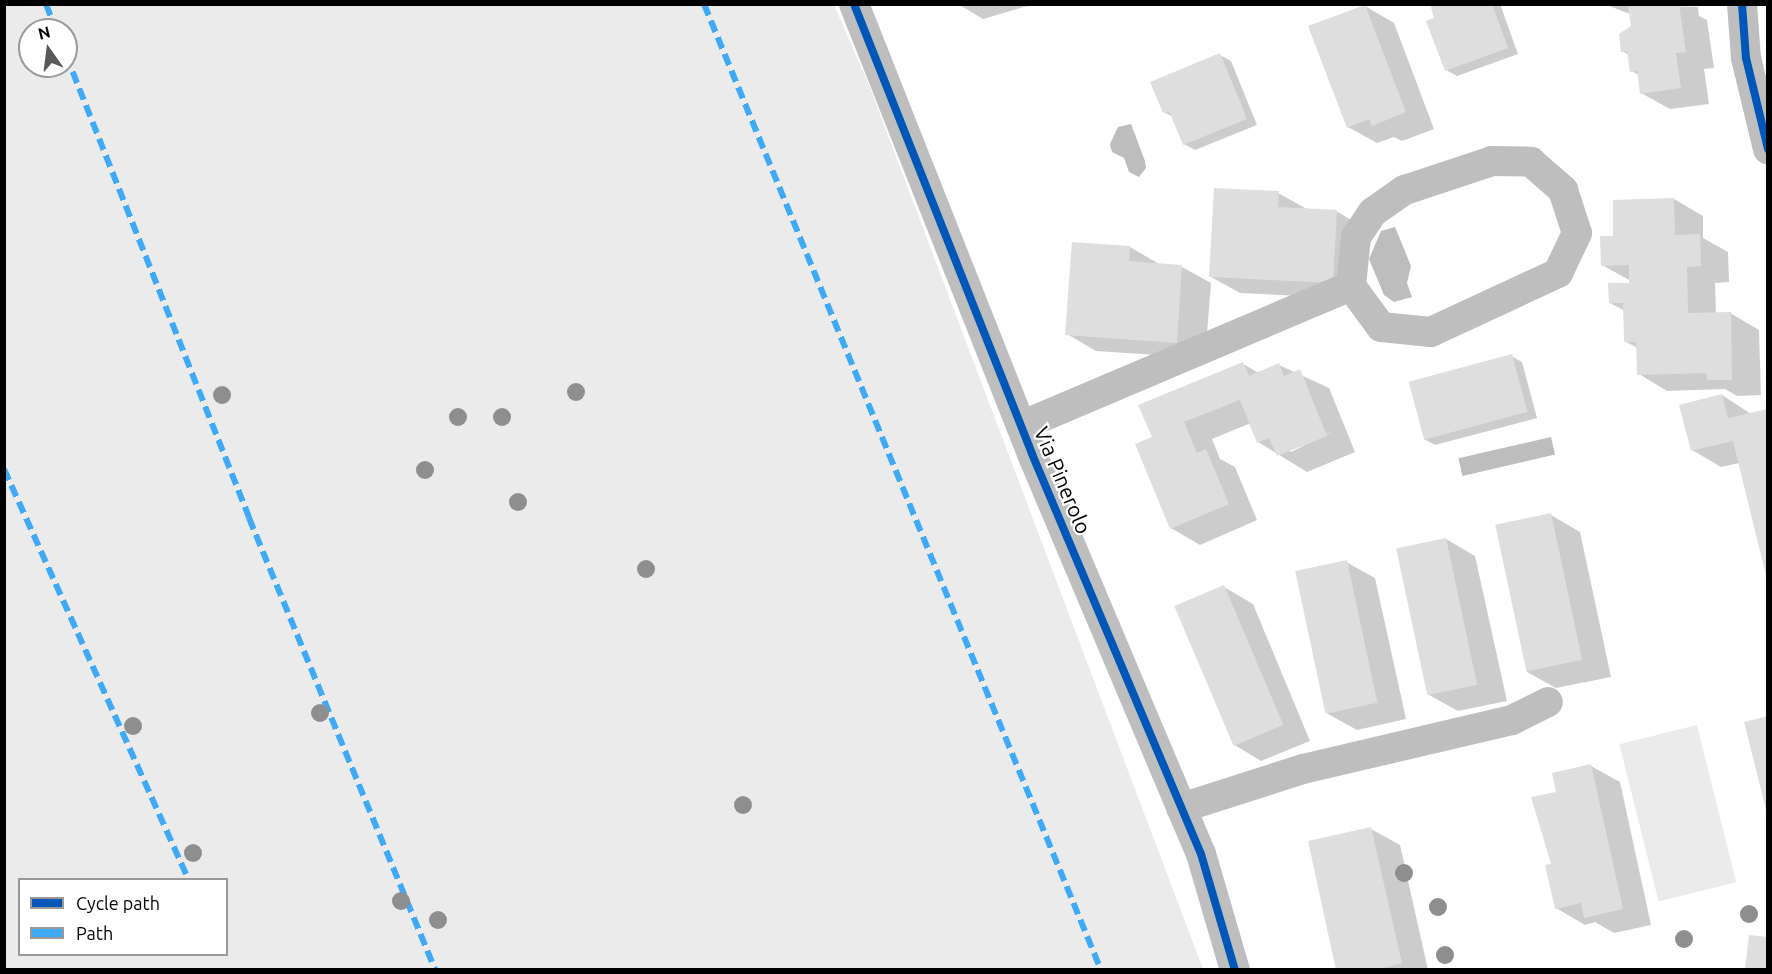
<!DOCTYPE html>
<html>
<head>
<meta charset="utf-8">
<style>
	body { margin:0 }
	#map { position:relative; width:1772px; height:974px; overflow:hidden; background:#fff; font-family:Ubuntu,sans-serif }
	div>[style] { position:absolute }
	.green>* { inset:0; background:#ebebeb; transform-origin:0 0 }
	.water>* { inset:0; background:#bdbdbd; transform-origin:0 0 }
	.shadow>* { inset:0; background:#0003 }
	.building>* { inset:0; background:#dedede; transform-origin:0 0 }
	.minor>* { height:30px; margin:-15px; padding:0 15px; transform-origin:15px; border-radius:15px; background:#bebebe }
	.quiet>* { height:6px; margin-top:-3px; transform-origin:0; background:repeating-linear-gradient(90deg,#3fa9f5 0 12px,transparent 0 18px) }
	.cycleway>* { height:8px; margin:-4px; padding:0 4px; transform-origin:4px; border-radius:4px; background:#0057b8 }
	.trees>* { width:18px; height:18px; margin:-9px; border-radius:50%; background:#8e8e8e }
	span { translate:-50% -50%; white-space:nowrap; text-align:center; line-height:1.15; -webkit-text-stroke:4.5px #fff; paint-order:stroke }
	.street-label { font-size:21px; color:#000 }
	.frame { position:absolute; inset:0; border:6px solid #000; pointer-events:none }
	.legend { position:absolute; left:18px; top:878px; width:210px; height:78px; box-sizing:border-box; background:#fff; border:2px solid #999; margin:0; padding:8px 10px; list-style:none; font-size:18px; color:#000 }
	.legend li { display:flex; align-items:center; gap:12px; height:30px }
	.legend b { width:30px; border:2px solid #999 }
	.north { position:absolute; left:18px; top:18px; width:60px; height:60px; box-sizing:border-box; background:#fff; border:2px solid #999; border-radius:50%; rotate:346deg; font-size:16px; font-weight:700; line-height:24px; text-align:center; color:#000 }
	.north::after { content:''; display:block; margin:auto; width:21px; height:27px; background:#595959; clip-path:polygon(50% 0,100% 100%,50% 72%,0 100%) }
</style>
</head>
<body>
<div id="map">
	<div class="green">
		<div style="clip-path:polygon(evenodd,5px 4px,834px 5px,869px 85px,1203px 969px,5px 969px,5px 4px,30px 30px,66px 30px,66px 66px,30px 66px,30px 30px,5px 4px,20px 880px,226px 880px,226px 954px,20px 954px,20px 880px)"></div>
		<div style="left:1697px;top:725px;width:162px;height:80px;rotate:76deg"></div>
	</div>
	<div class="water">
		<div style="clip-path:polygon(1131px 124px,1145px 161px,1146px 168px,1139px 177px,1129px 172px,1124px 158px,1112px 152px,1110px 144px,1118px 127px)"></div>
		<div style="clip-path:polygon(1395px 227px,1411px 266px,1407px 283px,1412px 297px,1394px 302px,1384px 295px,1369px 259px,1381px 231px)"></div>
		<div style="left:1551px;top:437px;width:18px;height:95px;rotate:77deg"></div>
	</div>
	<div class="shadow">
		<div style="clip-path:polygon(958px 4px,1034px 4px,983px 19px)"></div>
		<div style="clip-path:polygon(1431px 4px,1500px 4px,1518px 54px,1457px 76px,1446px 70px)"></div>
		<div style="clip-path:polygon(1604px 4px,1698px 7px,1699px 16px,1707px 20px,1714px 68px,1704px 69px,1709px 104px,1670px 109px,1641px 93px,1639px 75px,1631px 71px,1629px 55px,1622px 51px,1632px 27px,1630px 14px)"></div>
		<div style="clip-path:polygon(1365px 6px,1394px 23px,1434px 129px,1402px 141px,1394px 137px,1377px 143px,1348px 127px)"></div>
		<div style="clip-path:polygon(1220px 55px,1231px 61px,1257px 125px,1195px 150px,1184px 144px,1173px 117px,1164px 112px)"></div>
		<div style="clip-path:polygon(1278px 193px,1307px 209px,1336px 211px,1365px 228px,1362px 299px,1240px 293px,1211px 277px)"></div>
		<div style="clip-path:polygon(1674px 199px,1703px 216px,1703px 238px,1728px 252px,1729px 282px,1715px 283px,1716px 314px,1730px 313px,1759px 330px,1761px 395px,1737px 396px,1725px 389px,1667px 391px,1639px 374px,1638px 348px,1626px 342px,1625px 311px,1610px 303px,1631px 281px,1602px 265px,1615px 237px)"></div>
		<div style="clip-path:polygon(1130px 247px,1159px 264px,1182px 267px,1211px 283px,1205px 358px,1096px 351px,1067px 334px)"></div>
		<div style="clip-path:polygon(1511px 356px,1522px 362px,1537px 418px,1435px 445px,1424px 439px)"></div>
		<div style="clip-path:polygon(evenodd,1243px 364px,1259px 373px,1279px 365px,1329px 388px,1355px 452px,1307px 472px,1258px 442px,1251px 423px,1212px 439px,1220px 459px,1235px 467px,1257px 520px,1200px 545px,1171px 528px,1154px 438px,1243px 364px,1333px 431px,1291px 452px,1289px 450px,1333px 431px)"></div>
		<div style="clip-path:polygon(1722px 395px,1751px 414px,1739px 463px,1721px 467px,1692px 450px)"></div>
		<div style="clip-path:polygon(1551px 515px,1580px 532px,1611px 677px,1556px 688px,1527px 672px)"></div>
		<div style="clip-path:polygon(1446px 539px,1475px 556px,1507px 701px,1458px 711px,1429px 695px)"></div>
		<div style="clip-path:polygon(1346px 562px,1375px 578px,1406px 719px,1357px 730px,1328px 714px)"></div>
		<div style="clip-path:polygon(1224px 587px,1253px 604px,1310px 741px,1261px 761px,1233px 744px,1176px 607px)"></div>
		<div style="clip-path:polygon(1591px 766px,1620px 782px,1651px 925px,1614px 933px,1595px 922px,1585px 925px,1556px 908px,1553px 865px,1558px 793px)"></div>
		<div style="clip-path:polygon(1371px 829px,1400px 845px,1428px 970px,1338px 970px)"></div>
	</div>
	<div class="building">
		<div style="clip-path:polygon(1430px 4px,1492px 4px,1508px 48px,1445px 71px,1426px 21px,1434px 18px)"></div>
		<div style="clip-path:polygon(1642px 4px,1679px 4px,1686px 52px,1676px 53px,1681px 88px,1640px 94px,1637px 71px,1630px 72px,1627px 51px,1621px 52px,1619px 34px,1631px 26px,1628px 7px)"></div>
		<div style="clip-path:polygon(1365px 5px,1406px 112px,1372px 126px,1369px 119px,1347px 128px,1308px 26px)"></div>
		<div style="clip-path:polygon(1220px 53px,1247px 119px,1183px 145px,1169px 111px,1163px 113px,1150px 82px)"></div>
		<div style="clip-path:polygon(1214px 188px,1279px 191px,1278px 207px,1337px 210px,1333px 283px,1209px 277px)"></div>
		<div style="clip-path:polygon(1674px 198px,1675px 235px,1700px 234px,1701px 266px,1687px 267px,1688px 313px,1731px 312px,1732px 380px,1707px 380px,1706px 373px,1637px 375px,1636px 342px,1624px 342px,1623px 303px,1609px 303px,1608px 283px,1629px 283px,1629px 265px,1601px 266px,1600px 236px,1613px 236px,1613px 200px)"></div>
		<div style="clip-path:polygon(1072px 242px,1130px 246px,1129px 261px,1182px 265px,1177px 343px,1065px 335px)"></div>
		<div style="left:1512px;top:354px;width:60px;height:107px;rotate:75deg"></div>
		<div style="clip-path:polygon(1243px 362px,1249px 376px,1279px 363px,1284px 376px,1300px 369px,1327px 436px,1277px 456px,1269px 438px,1257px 443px,1240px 400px,1184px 422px,1197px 453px,1206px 449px,1229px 504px,1170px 529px,1135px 444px,1152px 437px,1138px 405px)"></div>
		<div style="clip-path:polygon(1722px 394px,1728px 418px,1768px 409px,1768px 584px,1733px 441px,1691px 451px,1679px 405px)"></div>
		<div style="left:1551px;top:513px;width:150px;height:57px;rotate:78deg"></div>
		<div style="left:1446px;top:538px;width:150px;height:51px;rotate:78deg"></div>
		<div style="left:1347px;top:560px;width:146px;height:53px;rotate:78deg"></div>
		<div style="left:1224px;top:585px;width:152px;height:54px;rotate:67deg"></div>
		<div style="clip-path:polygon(1768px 716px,1768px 813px,1767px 814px,1744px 722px)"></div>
		<div style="clip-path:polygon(1591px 764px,1623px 909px,1584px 918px,1581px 903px,1555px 909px,1545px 865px,1551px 864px,1531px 797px,1556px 792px,1552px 773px)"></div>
		<div style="clip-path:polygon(1371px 827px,1402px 963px,1375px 970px,1336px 970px,1308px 841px)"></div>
		<div style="clip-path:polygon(1749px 935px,1768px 937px,1768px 970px,1745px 970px)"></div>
	</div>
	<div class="minor">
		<div style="left:854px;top:4px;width:484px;rotate:68.4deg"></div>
		<div style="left:1032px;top:454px;width:434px;rotate:67.1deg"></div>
		<div style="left:1201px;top:854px;width:121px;rotate:73.7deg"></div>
		<div style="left:1742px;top:4px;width:54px;rotate:85.8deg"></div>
		<div style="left:1746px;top:58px;width:94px;rotate:76.4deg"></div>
		<div style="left:1492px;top:161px;width:39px;rotate:1deg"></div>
		<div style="left:1531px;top:162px;width:43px;rotate:41.2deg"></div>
		<div style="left:1563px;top:190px;width:45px;rotate:72deg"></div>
		<div style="left:1577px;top:233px;width:44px;rotate:115.4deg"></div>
		<div style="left:1558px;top:273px;width:140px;rotate:155.1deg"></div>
		<div style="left:1431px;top:332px;width:50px;rotate:-174.3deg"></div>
		<div style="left:1381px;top:327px;width:51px;rotate:-126.2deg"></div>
		<div style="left:1351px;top:286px;width:49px;rotate:-84.2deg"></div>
		<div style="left:1356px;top:237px;width:30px;rotate:-56deg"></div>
		<div style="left:1373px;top:212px;width:39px;rotate:-35deg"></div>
		<div style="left:1405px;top:190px;width:92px;rotate:-18.4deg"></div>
		<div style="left:1021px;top:426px;width:358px;rotate:-23deg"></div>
		<div style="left:1181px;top:808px;width:128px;rotate:-17.7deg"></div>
		<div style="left:1303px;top:769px;width:215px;rotate:-13.2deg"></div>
		<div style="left:1512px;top:720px;width:40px;rotate:-26.6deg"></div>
	</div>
	<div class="quiet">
		<div style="left:46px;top:4px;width:28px;rotate:69deg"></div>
		<div style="left:704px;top:4px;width:1044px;rotate:67.66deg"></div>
		<div style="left:66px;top:55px;width:498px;rotate:68.4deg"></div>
		<div style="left:249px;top:518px;width:489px;rotate:67.6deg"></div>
		<div style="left:4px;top:469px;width:451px;rotate:65.8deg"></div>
	</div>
	<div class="cycleway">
		<div style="left:854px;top:4px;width:484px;rotate:68.4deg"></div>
		<div style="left:1032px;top:454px;width:434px;rotate:67.1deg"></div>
		<div style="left:1201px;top:854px;width:121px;rotate:73.7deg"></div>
		<div style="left:1742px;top:4px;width:54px;rotate:85.8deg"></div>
		<div style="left:1746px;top:58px;width:94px;rotate:76.4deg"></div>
	</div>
	<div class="trees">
		<div style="left:576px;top:392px"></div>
		<div style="left:222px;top:395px"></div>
		<div style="left:458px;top:417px"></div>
		<div style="left:502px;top:417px"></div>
		<div style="left:425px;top:470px"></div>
		<div style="left:518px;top:502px"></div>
		<div style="left:646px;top:569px"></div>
		<div style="left:320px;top:713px"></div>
		<div style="left:133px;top:726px"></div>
		<div style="left:743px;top:805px"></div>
		<div style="left:193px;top:853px"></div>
		<div style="left:1404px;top:873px"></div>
		<div style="left:401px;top:901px"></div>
		<div style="left:1438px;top:907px"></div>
		<div style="left:1749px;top:914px"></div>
		<div style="left:438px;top:920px"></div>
		<div style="left:1684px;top:939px"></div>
		<div style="left:1445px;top:955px"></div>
	</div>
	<div class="street-label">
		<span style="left:1063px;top:480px;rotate:67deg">Via Pinerolo</span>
	</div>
	<div class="frame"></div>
	<ul class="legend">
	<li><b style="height:8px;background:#0057b8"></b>Cycle path</li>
	<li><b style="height:8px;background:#3fa9f5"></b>Path</li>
	</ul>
	<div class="north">N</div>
</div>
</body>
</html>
